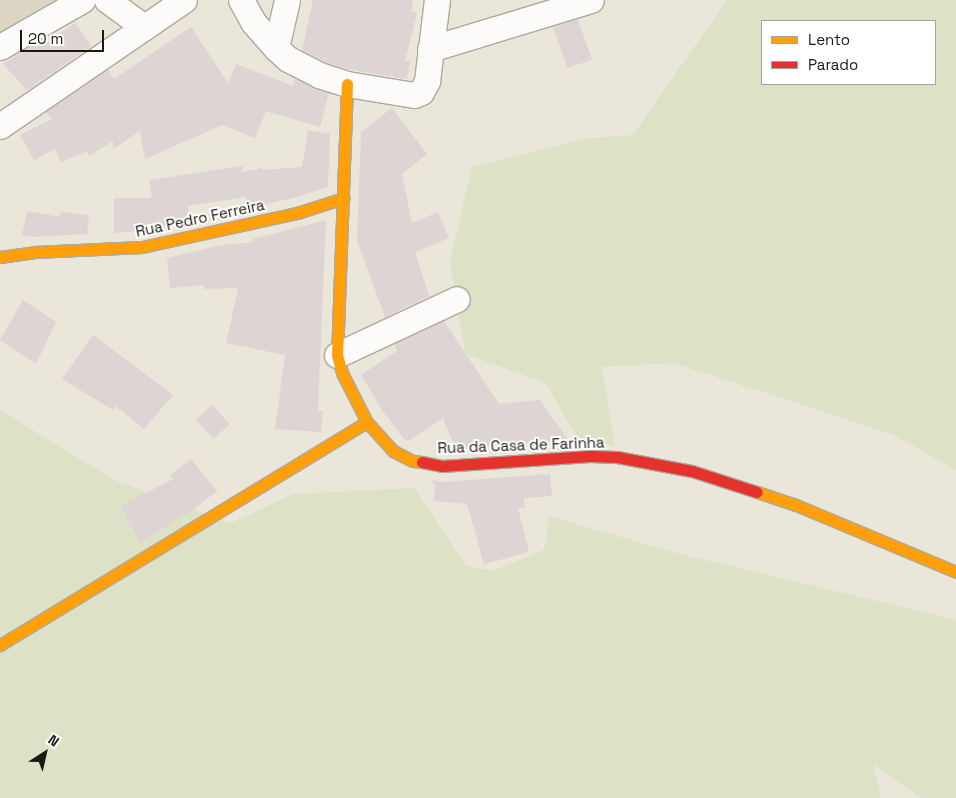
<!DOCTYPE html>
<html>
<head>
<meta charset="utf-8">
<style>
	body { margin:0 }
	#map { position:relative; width:956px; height:798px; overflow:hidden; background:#eae6d9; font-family:"Space Grotesk",sans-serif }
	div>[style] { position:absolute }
	.education>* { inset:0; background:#ddd6c5 }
	.green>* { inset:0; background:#dde2c7 }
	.building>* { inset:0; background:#ddd4d3; transform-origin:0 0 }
	.roads { filter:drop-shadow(1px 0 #aca99f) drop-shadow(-1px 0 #aca99f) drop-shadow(0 1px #aca99f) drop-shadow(0 -1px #aca99f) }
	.street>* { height:25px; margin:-12.5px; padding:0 12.5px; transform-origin:12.5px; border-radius:12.5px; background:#fcfbf9 }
	.slow>* { height:11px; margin:-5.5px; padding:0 5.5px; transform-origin:5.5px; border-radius:5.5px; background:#ff9f0a }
	.jam>* { height:11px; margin:-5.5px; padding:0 5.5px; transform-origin:5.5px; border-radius:5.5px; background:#e5322d }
	span { translate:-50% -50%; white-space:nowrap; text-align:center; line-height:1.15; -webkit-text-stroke:4px #fff; paint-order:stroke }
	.street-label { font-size:15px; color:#1b180f }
	.legend { position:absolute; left:761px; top:20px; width:175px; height:65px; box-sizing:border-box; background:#fff; border:1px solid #a4a39f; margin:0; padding:6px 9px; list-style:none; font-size:15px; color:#1b180f }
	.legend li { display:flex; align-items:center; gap:10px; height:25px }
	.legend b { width:25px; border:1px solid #a4a39f }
	.north { position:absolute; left:20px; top:728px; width:50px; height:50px; -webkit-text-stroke:4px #fff; paint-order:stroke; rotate:35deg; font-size:14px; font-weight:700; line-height:20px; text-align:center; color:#1b180f }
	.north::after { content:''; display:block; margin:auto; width:18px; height:22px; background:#1b180f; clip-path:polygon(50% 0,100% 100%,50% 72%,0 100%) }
	.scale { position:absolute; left:20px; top:30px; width:84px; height:22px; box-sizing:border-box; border:2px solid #1b180f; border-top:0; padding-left:6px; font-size:15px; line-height:18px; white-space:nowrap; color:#1b180f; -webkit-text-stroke:4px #fff; paint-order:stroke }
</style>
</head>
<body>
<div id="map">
	<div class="education">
		<div style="clip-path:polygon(0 0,60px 0,0 39px)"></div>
	</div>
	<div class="green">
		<div style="clip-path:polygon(evenodd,727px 0,956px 0,956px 470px,894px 435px,674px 363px,602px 367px,615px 446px,577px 437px,546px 383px,465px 354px,450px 262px,472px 167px,589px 138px,633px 135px,727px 0,762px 21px,935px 21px,935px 84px,762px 84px,762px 21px)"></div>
		<div style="clip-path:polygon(0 410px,114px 480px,231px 523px,293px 494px,414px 488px,466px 566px,493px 571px,544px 550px,549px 516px,680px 554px,956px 620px,956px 798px,921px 798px,873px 764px,881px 798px,0 798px)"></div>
	</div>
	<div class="building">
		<div style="clip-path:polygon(313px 0,413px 0,411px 12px,417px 13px,405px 61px,410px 62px,407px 79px,346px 69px,325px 62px,302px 50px)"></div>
		<div style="left:578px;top:19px;width:43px;height:26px;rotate:71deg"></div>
		<div style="clip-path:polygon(75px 23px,91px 46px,27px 90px,3px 64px,40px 41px,43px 45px)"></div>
		<div style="clip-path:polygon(191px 27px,228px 83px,236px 64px,293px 86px,295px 79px,329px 93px,320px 127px,266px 111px,255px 138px,222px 125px,145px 159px,140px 131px,113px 149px,113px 141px,89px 156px,87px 151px,61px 162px,55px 149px,34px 160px,20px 135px,52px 119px,46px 112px,108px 70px,114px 79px)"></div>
		<div style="clip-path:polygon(392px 108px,427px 154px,402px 174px,412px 223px,438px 212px,449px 238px,415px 252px,429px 296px,385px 317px,357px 240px,361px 132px)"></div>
		<div style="clip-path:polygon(308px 130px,330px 134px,328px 187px,293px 198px,248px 208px,246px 197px,188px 206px,189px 221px,140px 231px,114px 233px,114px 198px,152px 198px,149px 180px,243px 166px,241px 172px,262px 168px,262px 170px,302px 167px)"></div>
		<div style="clip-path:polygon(27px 211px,60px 217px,60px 212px,89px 215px,87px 234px,32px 237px,22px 235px)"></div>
		<div style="clip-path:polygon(326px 220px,318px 410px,323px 411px,321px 432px,275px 429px,285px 355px,226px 343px,238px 288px,204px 289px,204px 285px,170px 288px,167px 258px,222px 245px,254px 242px,253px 239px)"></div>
		<div style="clip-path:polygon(23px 300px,56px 322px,36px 364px,0 340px)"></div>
		<div style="clip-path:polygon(444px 321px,499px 404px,540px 400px,568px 440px,456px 449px,443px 418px,409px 441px,403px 438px,382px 410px,361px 375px,397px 351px,394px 344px)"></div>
		<div style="clip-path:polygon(93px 335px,173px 395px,144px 429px,116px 406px,113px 410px,62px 379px)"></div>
		<div style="left:212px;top:405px;width:26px;height:22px;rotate:47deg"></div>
		<div style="clip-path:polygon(191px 459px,217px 491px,191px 511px,140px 542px,121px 506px,173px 479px,170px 475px)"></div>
		<div style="clip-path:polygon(550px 474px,552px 496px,524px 498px,525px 508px,518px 508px,529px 552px,484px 564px,467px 504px,434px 501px,435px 486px,431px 480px,443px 482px)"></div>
	</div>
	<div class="roads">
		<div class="street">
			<div style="left:107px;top:0;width:46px;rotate:36.1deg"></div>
			<div style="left:241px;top:0;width:26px;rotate:61deg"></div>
			<div style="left:254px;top:23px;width:33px;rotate:49deg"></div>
			<div style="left:276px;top:48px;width:16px;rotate:43deg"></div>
			<div style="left:288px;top:59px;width:35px;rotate:27deg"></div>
			<div style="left:319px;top:75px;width:29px;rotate:18deg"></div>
			<div style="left:347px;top:84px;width:68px;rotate:9.3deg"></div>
			<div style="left:414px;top:95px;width:8px;rotate:-23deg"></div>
			<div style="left:421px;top:92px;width:13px;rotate:-61deg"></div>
			<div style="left:427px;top:81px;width:82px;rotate:-83deg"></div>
			<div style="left:0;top:47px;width:95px;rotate:-29.8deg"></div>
			<div style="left:276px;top:48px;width:49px;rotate:-77.1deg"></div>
			<div style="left:430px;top:49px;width:168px;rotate:-16.9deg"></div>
			<div style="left:0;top:126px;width:223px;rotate:-34.4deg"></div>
			<div style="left:337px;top:355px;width:132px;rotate:-25deg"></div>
		</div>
		<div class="slow">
			<div style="left:347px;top:84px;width:271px;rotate:92.1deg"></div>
			<div style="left:337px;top:355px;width:19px;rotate:74deg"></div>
			<div style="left:342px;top:373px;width:55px;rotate:63deg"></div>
			<div style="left:367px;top:422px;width:39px;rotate:48deg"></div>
			<div style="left:393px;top:451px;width:22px;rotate:27deg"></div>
			<div style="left:413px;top:461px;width:9px;rotate:6deg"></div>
			<div style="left:0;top:257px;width:35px;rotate:-8deg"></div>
			<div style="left:35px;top:252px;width:107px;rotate:-2.7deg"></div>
			<div style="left:142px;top:247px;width:159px;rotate:-12.4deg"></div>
			<div style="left:297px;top:213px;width:49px;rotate:-17.7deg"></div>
			<div style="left:757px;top:492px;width:41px;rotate:18.4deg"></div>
			<div style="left:796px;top:505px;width:173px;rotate:22.7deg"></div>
			<div style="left:0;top:645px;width:429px;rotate:-31.3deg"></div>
		</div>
		<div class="jam">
			<div style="left:422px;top:462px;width:20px;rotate:11deg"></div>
			<div style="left:442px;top:466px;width:148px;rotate:-3.9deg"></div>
			<div style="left:590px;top:456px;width:27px;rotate:2deg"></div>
			<div style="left:617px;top:457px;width:76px;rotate:10.6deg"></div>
			<div style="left:692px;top:471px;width:68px;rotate:17.9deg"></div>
		</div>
	</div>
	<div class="street-label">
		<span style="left:200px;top:218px;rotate:-12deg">Rua Pedro Ferreira</span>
		<span style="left:521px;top:445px;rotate:-2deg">Rua da Casa de Farinha</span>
	</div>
	<ul class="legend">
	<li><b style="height:6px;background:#ff9f0a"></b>Lento</li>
	<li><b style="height:6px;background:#e5322d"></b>Parado</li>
	</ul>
	<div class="north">N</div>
	<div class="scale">20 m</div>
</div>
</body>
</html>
